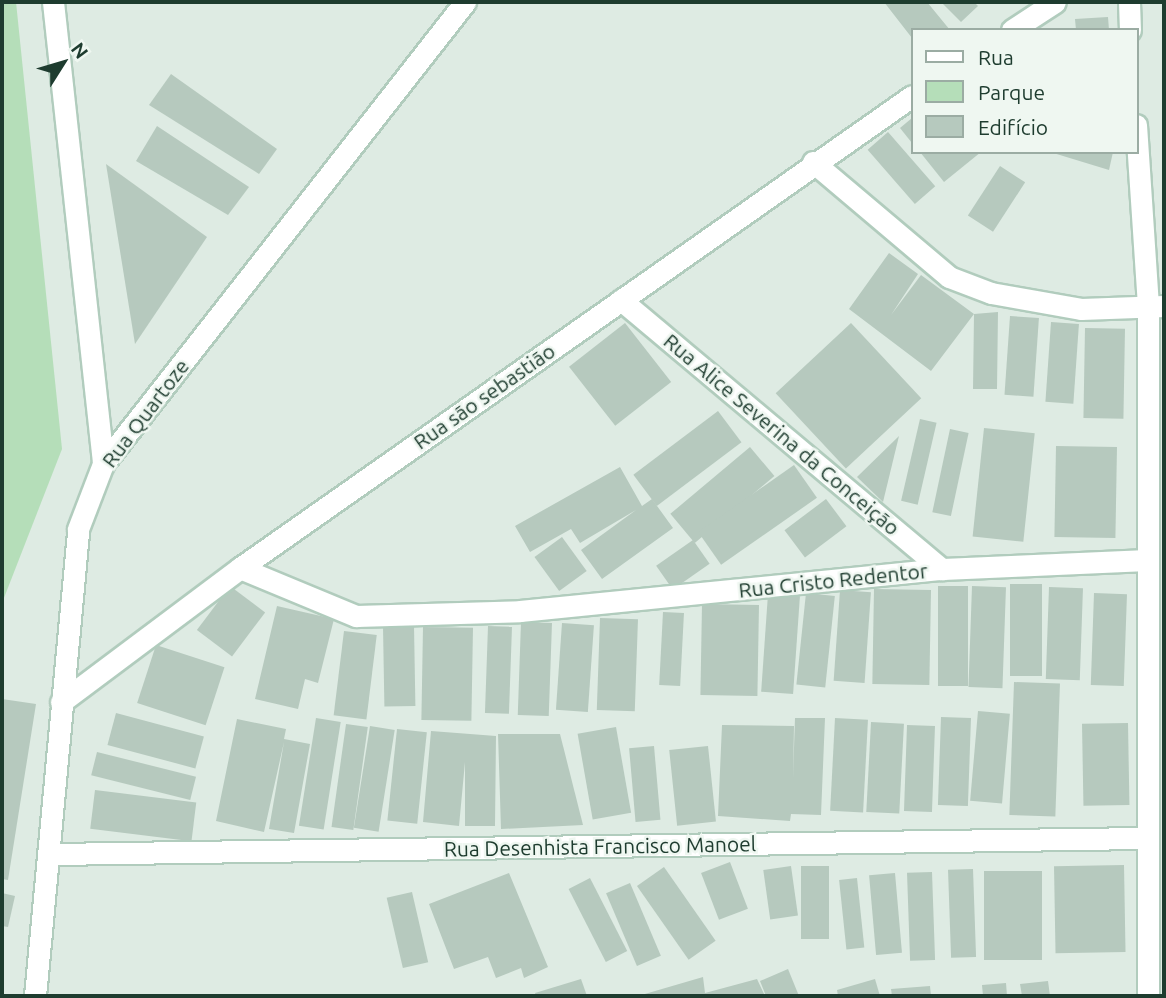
<!DOCTYPE html>
<html>
<head>
<meta charset="utf-8">
<style>
	body { margin:0 }
	#map { position:relative; width:1166px; height:998px; overflow:hidden; background:#deebe3; font-family:Ubuntu,sans-serif }
	div>[style] { position:absolute }
	.green>* { inset:0; background:#b5deb9 }
	.building>* { inset:0; background:#b6c9be; transform-origin:0 0 }
	.roads { filter:drop-shadow(2px 0 #b1ccbd) drop-shadow(-2px 0 #b1ccbd) drop-shadow(0 2px #b1ccbd) drop-shadow(0 -2px #b1ccbd) }
	.street>* { height:21px; margin:-10.5px; padding:0 10.5px; transform-origin:10.5px; border-radius:10.5px; background:#fff }
	.secondary>* { height:21px; margin:-10.5px; padding:0 10.5px; transform-origin:10.5px; border-radius:10.5px; background:#fff }
	span { translate:-50% -50%; white-space:nowrap; text-align:center; line-height:1.15; -webkit-text-stroke:5px #eff7f1; paint-order:stroke }
	.street-label { font-size:21px; color:#1e3c2f }
	.frame { position:absolute; inset:0; border:4px solid #1e3c2f; pointer-events:none }
	.legend { position:absolute; left:911px; top:28px; width:228px; height:126px; box-sizing:border-box; background:#eff7f1; border:2px solid #9baca3; margin:0; padding:9px 12px; list-style:none; font-size:21px; color:#1e3c2f }
	.legend li { display:flex; align-items:center; gap:14px; height:35px }
	.legend b { width:35px; border:2px solid #9baca3 }
	.north { position:absolute; left:28px; top:28px; width:70px; height:70px; -webkit-text-stroke:5px #eff7f1; paint-order:stroke; rotate:53deg; font-size:19px; font-weight:700; line-height:28px; text-align:center; color:#1e3c2f }
	.north::after { content:''; display:block; margin:auto; width:24px; height:32px; background:#1e3c2f; clip-path:polygon(50% 0,100% 100%,50% 72%,0 100%) }
</style>
</head>
<body>
<div id="map">
	<div class="green">
		<div style="clip-path:polygon(2px 2px,16px 2px,62px 449px,2px 603px)"></div>
	</div>
	<div class="building">
		<div style="clip-path:polygon(884px 2px,927px 2px,950px 30px,912px 30px,912px 38px)"></div>
		<div style="clip-path:polygon(941px 2px,974px 2px,978px 6px,961px 22px)"></div>
		<div style="clip-path:polygon(1108px 17px,1109px 30px,1076px 30px,1075px 19px)"></div>
		<div style="clip-path:polygon(171px 74px,277px 149px,259px 174px,149px 105px)"></div>
		<div style="clip-path:polygon(912px 118px,912px 143px,900px 128px)"></div>
		<div style="clip-path:polygon(157px 126px,249px 187px,228px 215px,136px 161px)"></div>
		<div style="left:888px;top:132px;width:72px;height:27px;rotate:49deg"></div>
		<div style="clip-path:polygon(920px 152px,981px 152px,944px 182px)"></div>
		<div style="clip-path:polygon(1050px 152px,1113px 152px,1109px 170px)"></div>
		<div style="clip-path:polygon(106px 164px,207px 237px,135px 344px)"></div>
		<div style="left:1000px;top:166px;width:30px;height:59px;rotate:33deg"></div>
		<div style="clip-path:polygon(889px 253px,918px 274px,891px 315px,921px 275px,974px 314px,998px 312px,997px 389px,973px 389px,974px 314px,931px 371px,849px 309px)"></div>
		<div style="left:1010px;top:316px;width:29px;height:79px;rotate:4deg"></div>
		<div style="left:1051px;top:322px;width:28px;height:80px;rotate:4deg"></div>
		<div style="left:625px;top:323px;width:75px;height:71px;rotate:52deg"></div>
		<div style="left:851px;top:323px;width:103px;height:103px;rotate:47deg"></div>
		<div style="left:1085px;top:328px;width:40px;height:90px;rotate:1deg"></div>
		<div style="left:718px;top:411px;width:39px;height:106px;rotate:53deg"></div>
		<div style="left:920px;top:419px;width:17px;height:84px;rotate:13deg"></div>
		<div style="left:984px;top:428px;width:51px;height:109px;rotate:6deg"></div>
		<div style="left:950px;top:429px;width:19px;height:85px;rotate:12deg"></div>
		<div style="clip-path:polygon(899px 436px,883px 502px,857px 477px)"></div>
		<div style="left:1056px;top:446px;width:61px;height:91px;rotate:1deg"></div>
		<div style="left:750px;top:447px;width:38px;height:104px;rotate:50deg"></div>
		<div style="left:794px;top:465px;width:40px;height:117px;rotate:55deg"></div>
		<div style="clip-path:polygon(620px 467px,642px 506px,652px 499px,673px 528px,602px 579px,581px 550px,636px 510px,580px 543px,571px 529px,530px 552px,515px 526px)"></div>
		<div style="left:826px;top:499px;width:34px;height:52px;rotate:53deg"></div>
		<div style="left:562px;top:537px;width:42px;height:34px;rotate:54deg"></div>
		<div style="left:693px;top:540px;width:29px;height:45px;rotate:55deg"></div>
		<div style="left:1010px;top:584px;width:32px;height:92px"></div>
		<div style="left:230px;top:586px;width:44px;height:55px;rotate:37deg"></div>
		<div style="left:938px;top:586px;width:30px;height:100px"></div>
		<div style="left:972px;top:586px;width:34px;height:101px;rotate:2deg"></div>
		<div style="left:1049px;top:587px;width:34px;height:92px;rotate:2deg"></div>
		<div style="left:874px;top:589px;width:57px;height:95px;rotate:1deg"></div>
		<div style="left:840px;top:590px;width:31px;height:91px;rotate:4deg"></div>
		<div style="left:806px;top:593px;width:29px;height:92px;rotate:6deg"></div>
		<div style="left:1094px;top:593px;width:33px;height:92px;rotate:2deg"></div>
		<div style="left:768px;top:594px;width:32px;height:98px;rotate:4deg"></div>
		<div style="left:702px;top:604px;width:57px;height:91px;rotate:1deg"></div>
		<div style="clip-path:polygon(277px 606px,334px 619px,318px 683px,305px 679px,298px 709px,255px 699px)"></div>
		<div style="left:663px;top:612px;width:21px;height:73px;rotate:3deg"></div>
		<div style="left:600px;top:618px;width:38px;height:92px;rotate:2deg"></div>
		<div style="left:521px;top:622px;width:31px;height:93px;rotate:2deg"></div>
		<div style="left:562px;top:623px;width:32px;height:87px;rotate:4deg"></div>
		<div style="left:414px;top:626px;width:80px;height:31px;rotate:89deg"></div>
		<div style="left:488px;top:626px;width:24px;height:87px;rotate:2deg"></div>
		<div style="left:423px;top:627px;width:50px;height:93px;rotate:1deg"></div>
		<div style="left:344px;top:631px;width:33px;height:85px;rotate:7deg"></div>
		<div style="left:156px;top:645px;width:72px;height:61px;rotate:18deg"></div>
		<div style="left:1014px;top:682px;width:46px;height:133px;rotate:2deg"></div>
		<div style="clip-path:polygon(2px 699px,36px 704px,8px 880px,2px 879px)"></div>
		<div style="left:978px;top:711px;width:32px;height:90px;rotate:5deg"></div>
		<div style="left:116px;top:713px;width:91px;height:33px;rotate:15deg"></div>
		<div style="left:941px;top:717px;width:30px;height:88px;rotate:2deg"></div>
		<div style="left:316px;top:718px;width:25px;height:109px;rotate:9deg"></div>
		<div style="clip-path:polygon(795px 718px,825px 718px,821px 815px,791px 814px,790px 821px,718px 816px,722px 725px,794px 726px,793px 778px)"></div>
		<div style="left:835px;top:718px;width:33px;height:93px;rotate:3deg"></div>
		<div style="clip-path:polygon(237px 719px,286px 729px,284px 739px,310px 744px,294px 833px,269px 829px,284px 742px,264px 832px,216px 821px)"></div>
		<div style="left:871px;top:722px;width:33px;height:90px;rotate:3deg"></div>
		<div style="left:1128px;top:723px;width:82px;height:46px;rotate:89deg"></div>
		<div style="left:346px;top:724px;width:22px;height:104px;rotate:8deg"></div>
		<div style="left:907px;top:725px;width:28px;height:86px;rotate:2deg"></div>
		<div style="left:370px;top:726px;width:25px;height:103px;rotate:9deg"></div>
		<div style="left:616px;top:727px;width:87px;height:39px;rotate:80deg"></div>
		<div style="left:397px;top:729px;width:30px;height:92px;rotate:6deg"></div>
		<div style="clip-path:polygon(431px 731px,496px 736px,495px 826px,465px 826px,465px 762px,459px 826px,423px 822px)"></div>
		<div style="clip-path:polygon(498px 734px,560px 734px,583px 825px,501px 829px)"></div>
		<div style="left:654px;top:746px;width:74px;height:25px;rotate:85deg"></div>
		<div style="left:708px;top:746px;width:76px;height:39px;rotate:84deg"></div>
		<div style="left:97px;top:752px;width:102px;height:24px;rotate:14deg"></div>
		<div style="left:95px;top:790px;width:102px;height:39px;rotate:7deg"></div>
		<div style="left:730px;top:862px;width:50px;height:31px;rotate:69deg"></div>
		<div style="left:1124px;top:865px;width:87px;height:70px;rotate:89deg"></div>
		<div style="left:791px;top:866px;width:50px;height:28px;rotate:82deg"></div>
		<div style="left:801px;top:866px;width:28px;height:73px"></div>
		<div style="left:664px;top:867px;width:90px;height:33px;rotate:55deg"></div>
		<div style="left:973px;top:869px;width:88px;height:25px;rotate:88deg"></div>
		<div style="left:984px;top:871px;width:58px;height:89px"></div>
		<div style="left:932px;top:872px;width:88px;height:25px;rotate:88deg"></div>
		<div style="clip-path:polygon(509px 873px,548px 967px,524px 978px,521px 968px,496px 978px,488px 957px,454px 969px,429px 904px)"></div>
		<div style="left:895px;top:873px;width:80px;height:26px;rotate:85deg"></div>
		<div style="left:590px;top:878px;width:82px;height:24px;rotate:63deg"></div>
		<div style="left:857px;top:878px;width:70px;height:18px;rotate:84deg"></div>
		<div style="left:630px;top:883px;width:79px;height:26px;rotate:67deg"></div>
		<div style="left:412px;top:892px;width:72px;height:26px;rotate:77deg"></div>
		<div style="clip-path:polygon(2px 893px,15px 896px,8px 927px,2px 926px)"></div>
		<div style="clip-path:polygon(788px 969px,799px 996px,766px 996px,760px 981px)"></div>
		<div style="clip-path:polygon(703px 977px,705px 993px,757px 979px,765px 996px,638px 996px)"></div>
		<div style="clip-path:polygon(581px 979px,587px 996px,536px 996px,535px 993px)"></div>
		<div style="clip-path:polygon(875px 979px,880px 996px,838px 996px,837px 990px)"></div>
		<div style="clip-path:polygon(1048px 981px,1050px 996px,1022px 996px,1020px 984px)"></div>
		<div style="clip-path:polygon(1006px 983px,1007px 996px,983px 996px,982px 985px)"></div>
		<div style="clip-path:polygon(930px 986px,931px 996px,892px 996px,891px 989px)"></div>
	</div>
	<div class="roads">
		<div class="street">
			<div style="left:53px;top:2px;width:465px;rotate:83.8deg"></div>
			<div style="left:1129px;top:2px;width:28px;rotate:88deg"></div>
			<div style="left:1012px;top:30px;width:51px;rotate:-33.1deg"></div>
			<div style="left:1136px;top:125px;width:182px;rotate:86.2deg"></div>
			<div style="left:1148px;top:307px;width:689px;rotate:90deg"></div>
			<div style="left:813px;top:162px;width:178px;rotate:40.2deg"></div>
			<div style="left:949px;top:277px;width:45px;rotate:20.9deg"></div>
			<div style="left:991px;top:293px;width:91px;rotate:10.1deg"></div>
			<div style="left:1081px;top:309px;width:83px;rotate:-2.1deg"></div>
			<div style="left:621px;top:300px;width:419px;rotate:40deg"></div>
			<div style="left:240px;top:568px;width:126px;rotate:22.5deg"></div>
			<div style="left:356px;top:616px;width:164px;rotate:-1.7deg"></div>
			<div style="left:520px;top:611px;width:424px;rotate:-5.7deg"></div>
			<div style="left:942px;top:569px;width:206px;rotate:-2.5deg"></div>
			<div style="left:61px;top:702px;width:224px;rotate:-36.8deg"></div>
			<div style="left:240px;top:568px;width:821px;rotate:-35.08deg"></div>
			<div style="left:52px;top:854px;width:1096px;rotate:-0.84deg"></div>
		</div>
		<div class="secondary">
			<div style="left:35px;top:996px;width:469px;rotate:-84.7deg"></div>
			<div style="left:78px;top:529px;width:70px;rotate:-69deg"></div>
			<div style="left:103px;top:464px;width:587px;rotate:-51.92deg"></div>
		</div>
	</div>
	<div class="street-label">
		<span style="left:484px;top:396px;rotate:-35deg">Rua são sebastião</span>
		<span style="left:145px;top:413px;rotate:-53deg">Rua Quartoze</span>
		<span style="left:782px;top:434px;rotate:40deg">Rua Alice Severina da Conceição</span>
		<span style="left:833px;top:580px;rotate:-6deg">Rua Cristo Redentor</span>
		<span style="left:600px;top:846px;rotate:-1deg">Rua Desenhista Francisco Manoel</span>
	</div>
	<div class="frame"></div>
	<ul class="legend">
	<li><b style="height:9px;background:#fff"></b>Rua</li>
	<li><b style="height:19px;background:#b5deb9"></b>Parque</li>
	<li><b style="height:19px;background:#b6c9be"></b>Edifício</li>
	</ul>
	<div class="north">N</div>
</div>
</body>
</html>
